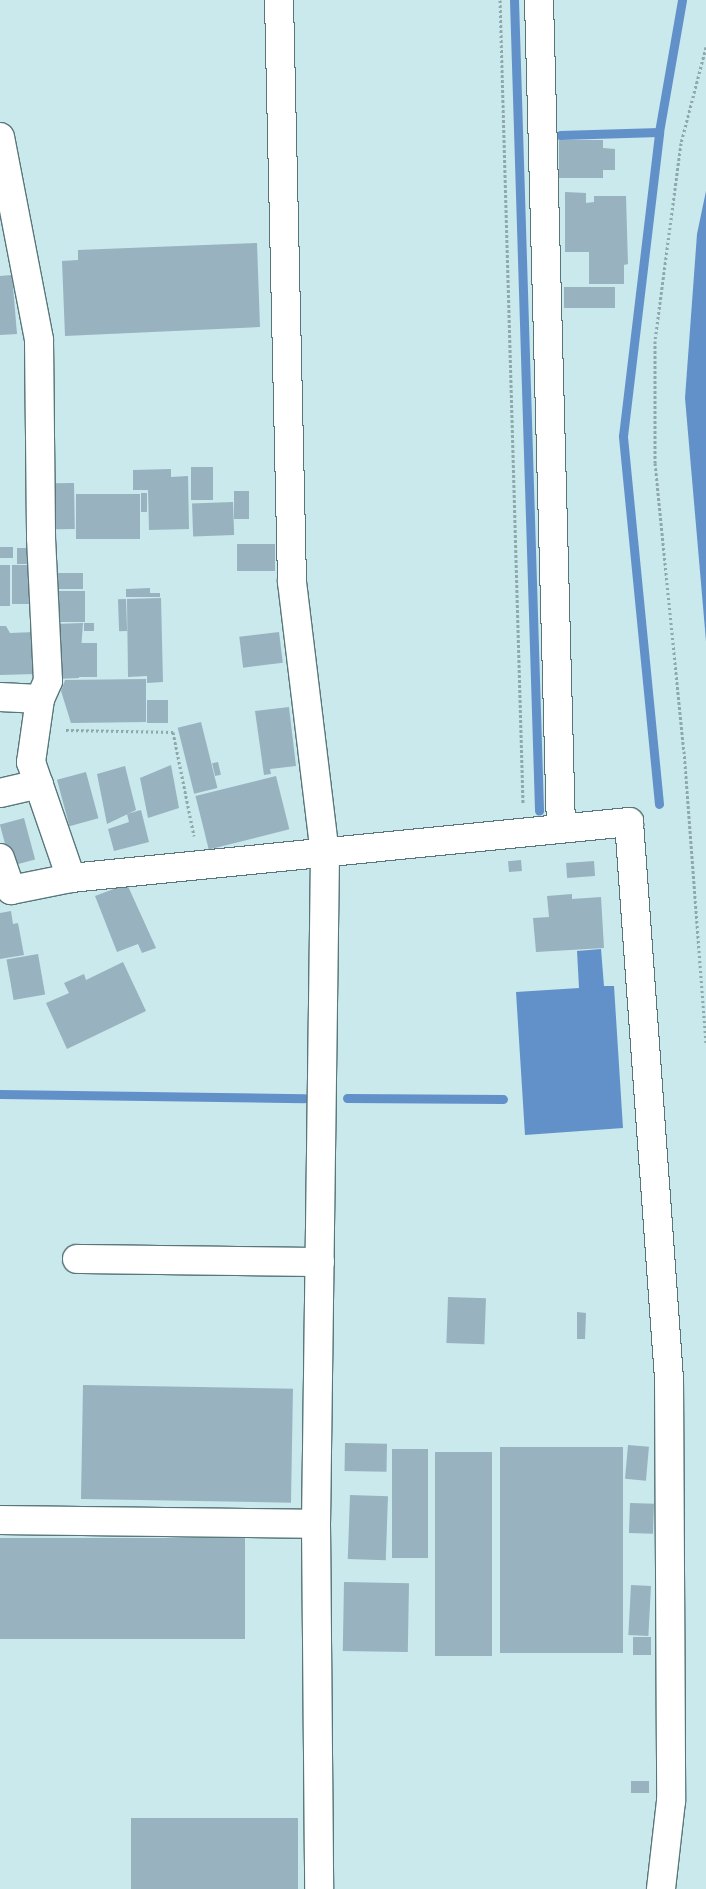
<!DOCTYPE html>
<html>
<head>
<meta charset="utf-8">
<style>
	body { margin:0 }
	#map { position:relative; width:706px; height:1889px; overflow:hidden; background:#c9e9ed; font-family:Inter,sans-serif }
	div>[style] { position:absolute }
	.water>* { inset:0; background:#6291ca }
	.stream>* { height:9px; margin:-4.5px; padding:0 4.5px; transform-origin:4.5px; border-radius:4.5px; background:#6291ca }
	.building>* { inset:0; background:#98b2bf; transform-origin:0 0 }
	.path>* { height:3px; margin-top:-1.5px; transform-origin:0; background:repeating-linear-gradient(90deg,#8ea8ab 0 2.5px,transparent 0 5px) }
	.roads { filter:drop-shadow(1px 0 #59777a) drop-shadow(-1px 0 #59777a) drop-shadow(0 1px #59777a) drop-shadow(0 -1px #59777a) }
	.minor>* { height:28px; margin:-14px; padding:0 14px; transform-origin:14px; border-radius:14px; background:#fff }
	span { translate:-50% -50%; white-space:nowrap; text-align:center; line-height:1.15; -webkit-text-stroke:4.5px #d6f7fa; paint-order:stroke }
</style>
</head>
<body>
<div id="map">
	<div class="water">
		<div style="clip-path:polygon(706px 191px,706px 641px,685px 398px,697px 234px)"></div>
		<div style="clip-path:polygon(601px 949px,604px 986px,614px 986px,623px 1128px,525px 1135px,516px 992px,579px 988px,577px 951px)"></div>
	</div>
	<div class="stream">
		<div style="left:514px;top:0;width:811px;rotate:88.23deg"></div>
		<div style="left:560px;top:135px;width:99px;rotate:-1.7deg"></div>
		<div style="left:659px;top:132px;width:134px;rotate:-80.1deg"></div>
		<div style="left:659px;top:804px;width:370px;rotate:-95.6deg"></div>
		<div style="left:623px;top:436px;width:306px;rotate:-83.2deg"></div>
		<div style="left:0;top:1094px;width:304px;rotate:0.8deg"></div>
		<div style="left:347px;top:1098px;width:156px;rotate:0.4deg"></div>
	</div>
	<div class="building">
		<div style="clip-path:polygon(559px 140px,603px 140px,603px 148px,615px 149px,615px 170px,603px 170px,603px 178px,559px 178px)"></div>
		<div style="clip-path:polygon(565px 192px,586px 193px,586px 203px,594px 202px,594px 196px,626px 196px,628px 264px,624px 265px,624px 284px,589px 284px,589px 252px,565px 252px)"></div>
		<div style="clip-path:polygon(257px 243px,260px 327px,65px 336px,62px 261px,78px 260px,78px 250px)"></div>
		<div style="clip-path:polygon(12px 275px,17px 334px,0 335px,0 276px)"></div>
		<div style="left:564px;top:287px;width:51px;height:21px"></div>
		<div style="left:213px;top:467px;width:33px;height:22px;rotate:90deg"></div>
		<div style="clip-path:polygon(171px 469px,171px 477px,188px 476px,189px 529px,149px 530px,148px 490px,133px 490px,133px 470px)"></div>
		<div style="left:74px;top:483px;width:46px;height:20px;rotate:89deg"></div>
		<div style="left:234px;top:491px;width:15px;height:28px"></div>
		<div style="left:141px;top:493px;width:6px;height:19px"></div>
		<div style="left:140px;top:494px;width:45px;height:64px;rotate:90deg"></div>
		<div style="left:233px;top:502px;width:33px;height:41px;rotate:88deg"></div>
		<div style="left:237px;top:544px;width:38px;height:27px"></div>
		<div style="left:0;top:547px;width:13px;height:11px"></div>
		<div style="left:17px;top:548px;width:15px;height:16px"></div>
		<div style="left:0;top:565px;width:10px;height:41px"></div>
		<div style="left:12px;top:565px;width:25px;height:39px"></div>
		<div style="left:83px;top:573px;width:16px;height:29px;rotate:90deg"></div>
		<div style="clip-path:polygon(150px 588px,150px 593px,160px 593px,160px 597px,126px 597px,126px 589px)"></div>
		<div style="left:53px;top:591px;width:32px;height:31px"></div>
		<div style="clip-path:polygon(161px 598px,163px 682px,147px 683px,147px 676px,128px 677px,127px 599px)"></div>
		<div style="left:126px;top:599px;width:32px;height:8px;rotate:88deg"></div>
		<div style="clip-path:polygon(83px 623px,79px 678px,56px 679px,55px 624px)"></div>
		<div style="left:84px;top:623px;width:10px;height:8px"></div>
		<div style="clip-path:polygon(0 626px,6px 626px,10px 633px,35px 632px,36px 674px,0 675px)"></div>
		<div style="left:279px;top:632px;width:31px;height:40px;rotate:83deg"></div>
		<div style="left:97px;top:643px;width:34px;height:18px;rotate:90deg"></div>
		<div style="clip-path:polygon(146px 679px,146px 722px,71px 723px,61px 691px,65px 680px)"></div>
		<div style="left:168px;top:700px;width:23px;height:21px;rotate:90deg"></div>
		<div style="clip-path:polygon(289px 707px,296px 766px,270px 769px,271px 774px,264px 775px,255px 711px)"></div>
		<div style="left:201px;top:722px;width:68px;height:24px;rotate:76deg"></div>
		<div style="left:218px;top:762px;width:13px;height:6px;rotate:77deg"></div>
		<div style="clip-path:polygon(171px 765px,179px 808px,148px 818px,140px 778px)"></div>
		<div style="clip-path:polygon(125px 766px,136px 810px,107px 824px,97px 774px)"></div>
		<div style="left:86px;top:772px;width:48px;height:30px;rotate:75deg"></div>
		<div style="left:276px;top:776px;width:55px;height:83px;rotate:76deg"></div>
		<div style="clip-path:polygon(141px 810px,149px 842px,114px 851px,108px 829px,129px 822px,127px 814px)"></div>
		<div style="left:24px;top:818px;width:43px;height:25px;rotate:75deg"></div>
		<div style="left:521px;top:860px;width:11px;height:13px;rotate:85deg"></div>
		<div style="left:594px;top:861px;width:15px;height:28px;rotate:86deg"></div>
		<div style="clip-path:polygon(127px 884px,156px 948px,142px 953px,138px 944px,117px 952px,95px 896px)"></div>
		<div style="clip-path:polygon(572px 894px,572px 899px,601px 897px,604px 948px,536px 952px,533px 918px,549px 917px,547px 896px)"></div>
		<div style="clip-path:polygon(11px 911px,13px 924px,18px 923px,24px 955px,0 959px,0 913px)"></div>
		<div style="left:38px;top:954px;width:41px;height:32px;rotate:80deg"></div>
		<div style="clip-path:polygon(123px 962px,146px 1011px,67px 1049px,46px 1003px,69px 993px,64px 983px,84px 974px,86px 980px)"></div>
		<div style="left:448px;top:1297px;width:38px;height:46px;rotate:2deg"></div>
		<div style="clip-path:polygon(577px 1312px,586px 1313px,585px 1339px,577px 1339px)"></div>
		<div style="left:83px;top:1385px;width:210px;height:114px;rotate:1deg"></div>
		<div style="left:345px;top:1443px;width:42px;height:28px;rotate:1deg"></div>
		<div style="left:628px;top:1445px;width:21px;height:34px;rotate:5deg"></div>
		<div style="left:623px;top:1447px;width:206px;height:123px;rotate:90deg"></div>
		<div style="left:392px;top:1449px;width:36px;height:109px"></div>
		<div style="left:435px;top:1452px;width:57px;height:204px"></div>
		<div style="left:350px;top:1495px;width:38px;height:64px;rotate:2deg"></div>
		<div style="left:630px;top:1503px;width:24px;height:30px;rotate:2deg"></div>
		<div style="left:0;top:1538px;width:245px;height:101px"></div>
		<div style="left:344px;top:1582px;width:65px;height:69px;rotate:1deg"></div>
		<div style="left:631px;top:1585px;width:20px;height:50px;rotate:3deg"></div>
		<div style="left:633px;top:1637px;width:18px;height:18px"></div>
		<div style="left:631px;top:1781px;width:18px;height:12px"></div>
		<div style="left:131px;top:1818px;width:167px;height:71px"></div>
	</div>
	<div class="path">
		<div style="left:500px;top:0;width:803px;rotate:88.36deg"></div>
		<div style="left:706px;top:47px;width:99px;rotate:104.6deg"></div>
		<div style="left:681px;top:143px;width:200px;rotate:97.5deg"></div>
		<div style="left:655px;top:341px;width:122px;rotate:90deg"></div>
		<div style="left:655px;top:463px;width:289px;rotate:84.3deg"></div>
		<div style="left:684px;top:751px;width:295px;rotate:85.7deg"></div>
		<div style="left:66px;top:730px;width:107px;rotate:1.1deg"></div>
		<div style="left:173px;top:732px;width:106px;rotate:78.6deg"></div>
	</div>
	<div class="roads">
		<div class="minor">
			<div style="left:279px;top:0;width:582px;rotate:88.72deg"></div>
			<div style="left:292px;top:582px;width:275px;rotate:83.1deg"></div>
			<div style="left:325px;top:855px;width:669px;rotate:90.77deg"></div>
			<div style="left:316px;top:1524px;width:365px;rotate:89.5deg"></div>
			<div style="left:539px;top:0;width:828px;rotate:88.48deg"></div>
			<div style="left:0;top:137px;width:207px;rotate:79.1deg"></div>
			<div style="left:39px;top:340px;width:198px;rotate:89.4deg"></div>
			<div style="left:41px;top:538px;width:143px;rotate:87.2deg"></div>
			<div style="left:48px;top:681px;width:20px;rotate:114deg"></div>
			<div style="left:40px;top:699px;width:64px;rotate:98.1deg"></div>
			<div style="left:31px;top:762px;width:123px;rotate:71deg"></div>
			<div style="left:0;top:697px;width:40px;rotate:2.9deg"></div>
			<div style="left:0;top:793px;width:40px;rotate:-13deg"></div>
			<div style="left:0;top:858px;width:34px;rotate:71deg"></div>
			<div style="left:11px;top:890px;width:61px;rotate:-11.3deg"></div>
			<div style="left:71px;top:878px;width:561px;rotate:-5.73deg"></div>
			<div style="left:629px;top:822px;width:557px;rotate:85.89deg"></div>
			<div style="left:669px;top:1378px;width:423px;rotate:89.7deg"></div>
			<div style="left:671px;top:1801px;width:89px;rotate:96.5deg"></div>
			<div style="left:77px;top:1259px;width:243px;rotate:0.7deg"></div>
			<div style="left:0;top:1520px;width:316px;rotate:0.7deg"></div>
		</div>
	</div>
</div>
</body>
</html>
